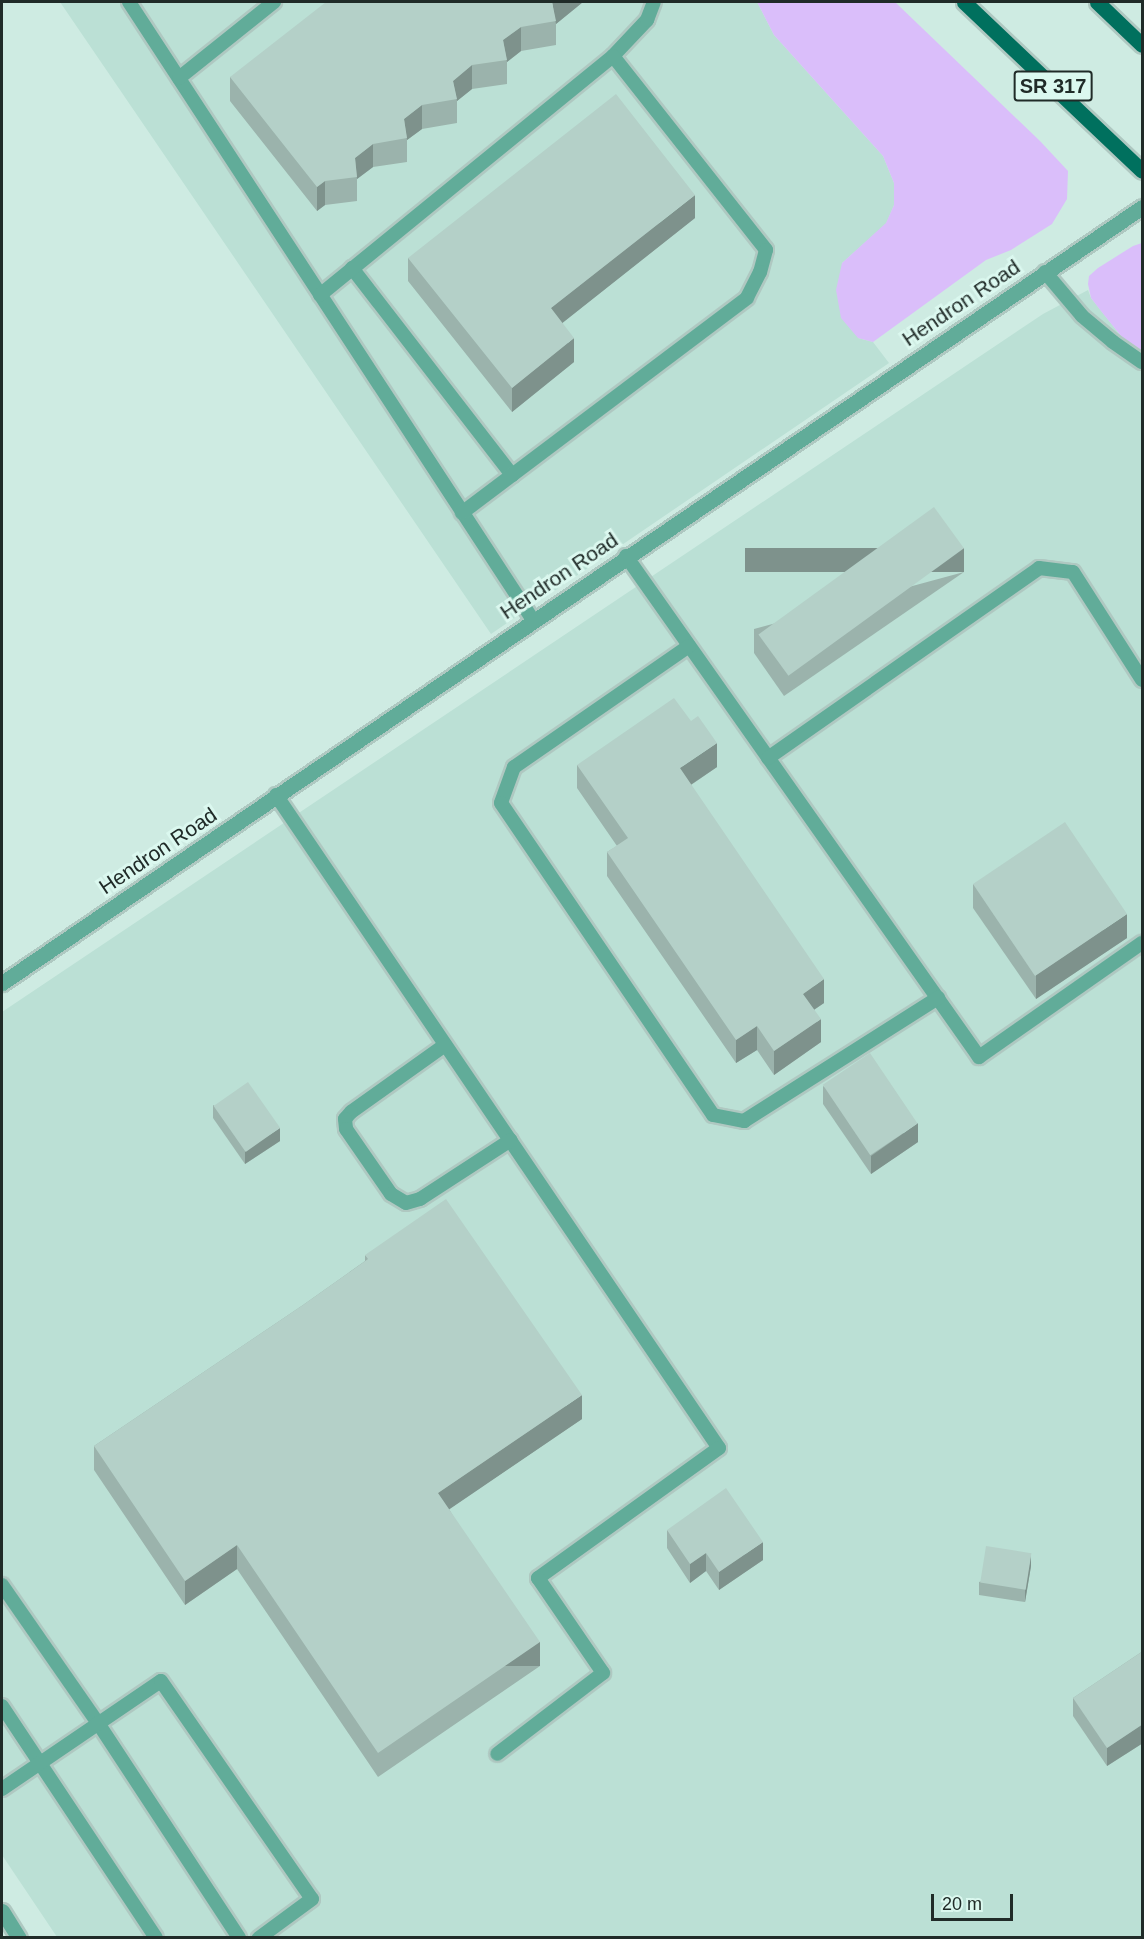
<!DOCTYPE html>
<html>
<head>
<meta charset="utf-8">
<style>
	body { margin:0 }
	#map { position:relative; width:1144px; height:1939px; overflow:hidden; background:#ceebe2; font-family:Arial,sans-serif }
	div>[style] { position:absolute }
	.built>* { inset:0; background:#bbe0d5 }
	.green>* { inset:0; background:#dabefa }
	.roads { filter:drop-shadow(2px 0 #afc8c1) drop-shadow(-2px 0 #afc8c1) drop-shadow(0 2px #afc8c1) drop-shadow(0 -2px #afc8c1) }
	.service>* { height:14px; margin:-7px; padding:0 7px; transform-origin:7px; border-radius:7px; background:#61ac99 }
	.minor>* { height:15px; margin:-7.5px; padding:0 7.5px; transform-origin:7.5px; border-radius:7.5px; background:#61ac99 }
	.tertiary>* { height:15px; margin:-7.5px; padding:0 7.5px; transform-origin:7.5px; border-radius:7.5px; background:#61ac99 }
	.primary>* { height:15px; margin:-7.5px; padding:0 7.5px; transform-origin:7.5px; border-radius:7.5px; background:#00705e }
	.wall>* { inset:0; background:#9bb3ac }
	.shaded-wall>* { inset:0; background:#7e928c; transform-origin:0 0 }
	.building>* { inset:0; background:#b4d0c8; transform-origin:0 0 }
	span { translate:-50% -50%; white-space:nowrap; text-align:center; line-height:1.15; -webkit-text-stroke:6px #dbf8ef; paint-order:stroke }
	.shield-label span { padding:2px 4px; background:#dbf8ef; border:2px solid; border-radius:4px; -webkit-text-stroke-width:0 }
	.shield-label { font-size:20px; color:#202b28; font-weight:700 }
	.street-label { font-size:21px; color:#202b28 }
	.frame { position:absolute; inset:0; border:3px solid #202b28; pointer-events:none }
	.scale { position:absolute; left:931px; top:1894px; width:82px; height:27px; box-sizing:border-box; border:3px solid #202b28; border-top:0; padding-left:8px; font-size:18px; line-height:21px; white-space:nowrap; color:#202b28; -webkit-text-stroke:4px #dbf8ef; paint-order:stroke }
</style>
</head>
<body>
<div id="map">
	<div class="built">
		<div style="clip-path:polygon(60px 2px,757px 2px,774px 35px,883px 156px,894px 183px,894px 205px,886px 224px,842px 263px,858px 338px,873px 342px,889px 363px,491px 634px)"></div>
		<div style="clip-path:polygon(1088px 290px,1091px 298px,1125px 341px,1142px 353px,1142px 1937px,57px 1937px,2px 1855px,2px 1012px,1043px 314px)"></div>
	</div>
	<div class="green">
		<div style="clip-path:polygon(757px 2px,895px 2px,1040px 141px,1068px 171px,1067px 199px,1052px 224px,1011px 250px,986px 260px,873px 342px,858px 338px,841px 318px,836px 290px,842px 263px,886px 223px,894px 205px,894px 183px,883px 156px,774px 35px)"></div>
		<div style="clip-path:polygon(1142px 243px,1142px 353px,1125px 341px,1101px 311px,1091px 298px,1088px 284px,1089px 276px,1098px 268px,1133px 246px)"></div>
	</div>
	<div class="roads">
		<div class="service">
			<div style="left:129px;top:2px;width:738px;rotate:56.83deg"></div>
			<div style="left:613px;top:56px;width:50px;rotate:-46.6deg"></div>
			<div style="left:647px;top:20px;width:19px;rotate:-69deg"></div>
			<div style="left:179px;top:78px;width:122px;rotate:-38.7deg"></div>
			<div style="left:352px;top:268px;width:262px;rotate:52.3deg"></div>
			<div style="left:1045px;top:272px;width:57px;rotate:49.9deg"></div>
			<div style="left:1082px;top:316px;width:40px;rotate:40deg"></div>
			<div style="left:1113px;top:342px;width:35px;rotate:35deg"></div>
			<div style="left:320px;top:295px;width:378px;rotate:-39.2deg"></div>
			<div style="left:613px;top:56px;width:247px;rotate:51.7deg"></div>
			<div style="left:766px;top:250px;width:23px;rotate:105deg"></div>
			<div style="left:760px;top:272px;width:29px;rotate:117deg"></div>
			<div style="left:747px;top:298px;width:357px;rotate:143deg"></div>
			<div style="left:626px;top:556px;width:613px;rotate:54.83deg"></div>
			<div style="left:979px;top:1057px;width:199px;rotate:-35deg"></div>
			<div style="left:689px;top:646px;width:213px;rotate:145.3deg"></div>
			<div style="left:514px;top:767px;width:38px;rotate:110deg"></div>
			<div style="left:501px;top:803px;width:377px;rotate:55.8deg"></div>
			<div style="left:713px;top:1115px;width:32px;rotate:11deg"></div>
			<div style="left:744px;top:1121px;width:230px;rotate:-32.4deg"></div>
			<div style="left:768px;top:758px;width:331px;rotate:-35deg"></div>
			<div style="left:1039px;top:568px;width:34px;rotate:7deg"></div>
			<div style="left:1073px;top:572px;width:128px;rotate:57.4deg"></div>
			<div style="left:276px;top:795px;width:789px;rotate:55.85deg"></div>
			<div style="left:719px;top:1448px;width:223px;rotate:144.3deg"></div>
			<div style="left:538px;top:1578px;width:115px;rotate:55.6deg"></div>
			<div style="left:603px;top:1673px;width:133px;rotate:142.6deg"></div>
			<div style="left:445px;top:1045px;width:115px;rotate:144.5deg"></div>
			<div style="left:351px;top:1112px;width:9px;rotate:131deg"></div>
			<div style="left:345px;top:1119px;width:10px;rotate:84deg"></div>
			<div style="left:346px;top:1129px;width:79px;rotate:55.3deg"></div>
			<div style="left:391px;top:1194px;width:17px;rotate:31deg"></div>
			<div style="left:406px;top:1203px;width:15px;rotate:-16deg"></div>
			<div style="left:420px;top:1199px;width:108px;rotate:-33deg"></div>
			<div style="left:2px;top:1585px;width:168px;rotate:55.2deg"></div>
			<div style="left:98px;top:1723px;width:257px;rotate:56.7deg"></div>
			<div style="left:2px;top:1706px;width:278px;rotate:56.4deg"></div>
			<div style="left:2px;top:1789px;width:192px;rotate:-34.2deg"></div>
			<div style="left:161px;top:1681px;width:265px;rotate:55.3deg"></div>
			<div style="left:312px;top:1899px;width:66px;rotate:143.7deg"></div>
		</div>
		<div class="minor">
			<div style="left:2px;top:983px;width:1379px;rotate:-34.24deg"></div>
		</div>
		<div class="tertiary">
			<div style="left:2px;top:1911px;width:32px;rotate:58deg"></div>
		</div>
		<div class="primary">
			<div style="left:964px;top:2px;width:245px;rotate:43.5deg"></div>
			<div style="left:1097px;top:2px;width:62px;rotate:43.7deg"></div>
		</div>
	</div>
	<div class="wall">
		<div style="clip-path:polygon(583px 2px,556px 24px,556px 45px,521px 51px,507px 62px,507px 84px,472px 89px,457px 101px,457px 123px,422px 129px,407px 140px,407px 162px,373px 167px,357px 179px,357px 201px,325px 205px,317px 211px,230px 101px,230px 77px)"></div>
		<div style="clip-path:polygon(695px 218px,562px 323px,574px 362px,512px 412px,408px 281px,408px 258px)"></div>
		<div style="clip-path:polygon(964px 572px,784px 696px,754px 653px,754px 629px)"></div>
		<div style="clip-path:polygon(577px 765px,717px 767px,691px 785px,824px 1003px,814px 1010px,821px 1042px,774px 1075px,757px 1050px,736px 1063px,607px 876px,607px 852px,617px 846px,577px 788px)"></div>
		<div style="clip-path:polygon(973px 884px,1127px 938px,1036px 999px,973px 908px)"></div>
		<div style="clip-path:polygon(823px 1086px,918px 1142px,871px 1174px,823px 1104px)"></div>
		<div style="clip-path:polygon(213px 1105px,280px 1141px,245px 1164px,213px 1118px)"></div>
		<div style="clip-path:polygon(365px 1255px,582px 1419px,449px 1509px,540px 1666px,378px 1777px,237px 1569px,185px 1605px,94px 1470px,94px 1446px,303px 1305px,365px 1261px)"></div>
		<div style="clip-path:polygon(667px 1530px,763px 1560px,719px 1590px,706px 1571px,690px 1583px,667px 1548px)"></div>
		<div style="clip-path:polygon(1031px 1566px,1025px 1602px,979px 1595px,979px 1582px)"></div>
		<div style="clip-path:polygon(1143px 1651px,1143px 1743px,1107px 1766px,1073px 1716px,1073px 1698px)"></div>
	</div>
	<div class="shaded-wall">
		<div style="clip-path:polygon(552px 2px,583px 2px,556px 24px)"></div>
		<div style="clip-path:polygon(521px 27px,521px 51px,507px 62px,503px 40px)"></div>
		<div style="clip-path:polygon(472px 65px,472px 89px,457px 101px,453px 81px)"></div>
		<div style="clip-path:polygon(422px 105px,422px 129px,407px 140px,404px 119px)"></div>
		<div style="clip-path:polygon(373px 144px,373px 167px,357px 179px,355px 158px)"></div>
		<div style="clip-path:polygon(325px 181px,325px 205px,317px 211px,317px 187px)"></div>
		<div style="clip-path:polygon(695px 195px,695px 218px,551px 332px,551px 308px)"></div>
		<div style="clip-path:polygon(574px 338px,574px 362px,512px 412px,512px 388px)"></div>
		<div style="left:964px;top:548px;width:24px;height:219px;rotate:90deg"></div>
		<div style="clip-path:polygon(717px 743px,717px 767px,680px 792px,680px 768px)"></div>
		<div style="clip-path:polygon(1127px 914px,1127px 938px,1036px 999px,1036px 975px)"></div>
		<div style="clip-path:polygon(824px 979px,824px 1003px,803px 1017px,803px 994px)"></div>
		<div style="clip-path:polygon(821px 1019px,821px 1042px,774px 1075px,774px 1051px)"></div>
		<div style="clip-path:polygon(757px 1026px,757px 1050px,736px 1063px,736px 1040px)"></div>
		<div style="clip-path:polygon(918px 1123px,918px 1142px,871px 1174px,871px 1156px)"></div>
		<div style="clip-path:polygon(280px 1128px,280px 1141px,245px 1164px,245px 1151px)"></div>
		<div style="clip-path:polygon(582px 1395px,582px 1419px,438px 1517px,438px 1493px)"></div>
		<div style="clip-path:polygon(763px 1542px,763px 1560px,719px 1590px,719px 1572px)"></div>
		<div style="clip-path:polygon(237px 1545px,237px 1569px,185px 1605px,185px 1581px)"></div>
		<div style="clip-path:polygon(706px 1553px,706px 1571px,690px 1583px,690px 1564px)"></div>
		<div style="clip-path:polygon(1031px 1553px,1031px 1566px,1025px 1602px,1025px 1590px)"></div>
		<div style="left:540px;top:1642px;width:24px;height:196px;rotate:90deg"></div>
		<div style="clip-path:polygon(1143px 1724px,1143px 1743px,1107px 1766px,1107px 1748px)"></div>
	</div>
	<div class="building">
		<div style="clip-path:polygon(326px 2px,554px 2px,552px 2px,556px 21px,521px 27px,503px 40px,507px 60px,472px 65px,453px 81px,457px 99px,422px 105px,404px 119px,407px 138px,373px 144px,355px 158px,357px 177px,325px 181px,317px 187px,230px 77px)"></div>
		<div style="clip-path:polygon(616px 94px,695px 195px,551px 308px,574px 338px,512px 388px,408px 258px)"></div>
		<div style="left:934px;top:507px;width:51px;height:217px;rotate:54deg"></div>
		<div style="clip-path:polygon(674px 698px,691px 721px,698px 716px,717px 743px,680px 768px,824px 979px,803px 994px,821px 1019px,774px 1051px,757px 1026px,736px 1040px,607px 852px,628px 838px,577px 765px)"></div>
		<div style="left:1065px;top:822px;width:111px;height:111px;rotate:56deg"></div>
		<div style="left:870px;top:1053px;width:85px;height:57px;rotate:56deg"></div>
		<div style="left:248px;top:1082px;width:56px;height:42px;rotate:55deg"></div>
		<div style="clip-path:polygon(446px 1199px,582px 1395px,438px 1493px,540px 1642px,378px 1753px,237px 1545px,185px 1581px,94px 1446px,303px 1305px,368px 1259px,365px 1255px)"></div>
		<div style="clip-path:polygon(726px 1488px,763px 1542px,719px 1572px,706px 1553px,690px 1564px,667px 1530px)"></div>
		<div style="left:986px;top:1546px;width:46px;height:37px;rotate:9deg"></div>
		<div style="clip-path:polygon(1143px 1651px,1143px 1724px,1107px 1748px,1073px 1698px)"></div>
	</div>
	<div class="shield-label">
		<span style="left:1053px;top:86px">SR 317</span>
	</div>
	<div class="street-label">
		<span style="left:961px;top:303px;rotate:-34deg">Hendron Road</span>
		<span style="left:559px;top:576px;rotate:-34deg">Hendron Road</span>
		<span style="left:158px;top:851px;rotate:-34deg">Hendron Road</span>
	</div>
	<div class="frame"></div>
	<div class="scale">20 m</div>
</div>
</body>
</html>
